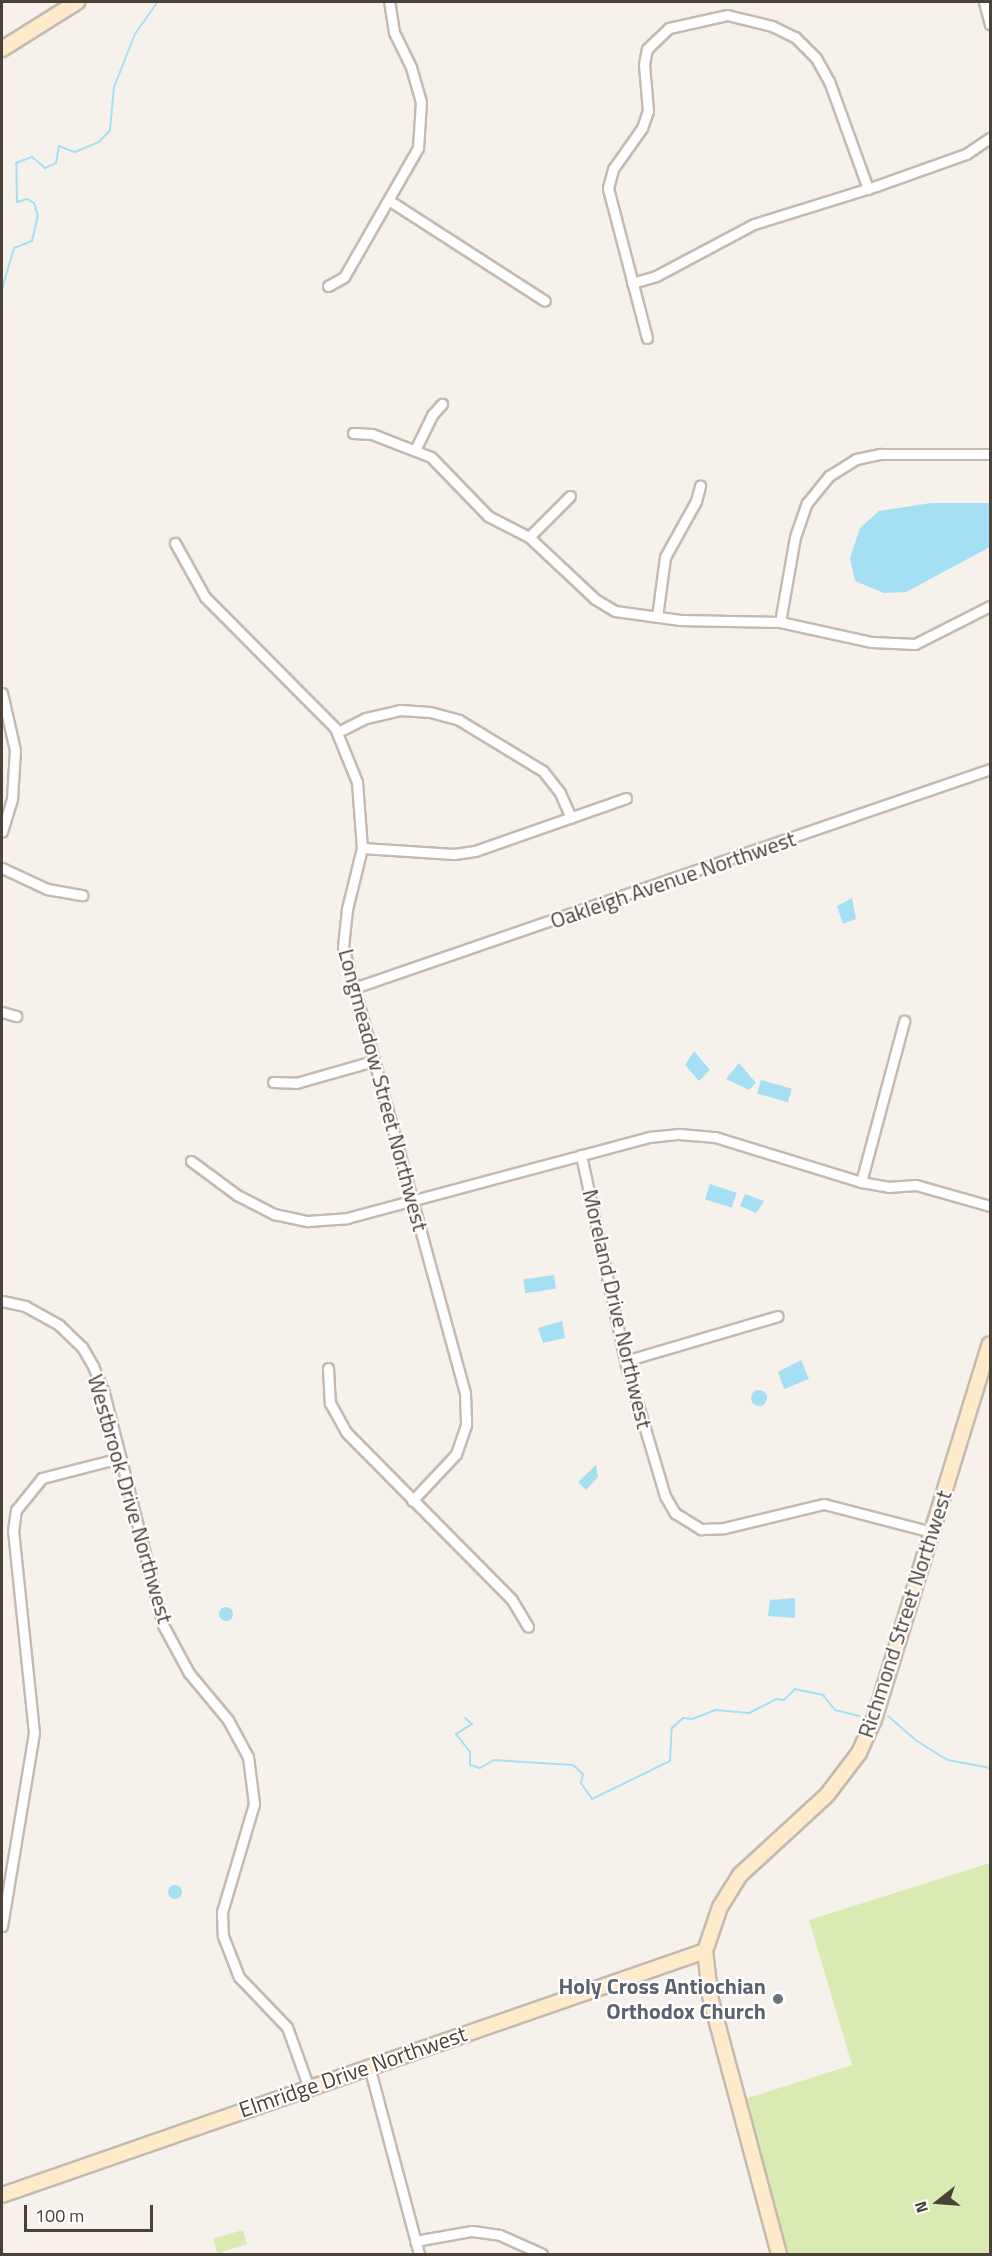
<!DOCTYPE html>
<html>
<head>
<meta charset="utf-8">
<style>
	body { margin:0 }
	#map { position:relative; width:992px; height:2256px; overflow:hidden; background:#f6f1ea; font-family:"Titillium Web",sans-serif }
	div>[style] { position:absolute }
	.green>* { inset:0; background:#d9ebb2; transform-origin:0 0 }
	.water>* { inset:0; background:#a5dff4; transform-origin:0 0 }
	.round { border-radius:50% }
	.stream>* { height:2px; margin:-1px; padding:0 1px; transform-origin:1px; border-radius:1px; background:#a5dff4 }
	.roads { filter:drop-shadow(2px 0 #c5baaf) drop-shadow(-2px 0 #c5baaf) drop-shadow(0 2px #c5baaf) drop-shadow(0 -2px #c5baaf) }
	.street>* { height:9px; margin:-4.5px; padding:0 4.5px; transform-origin:4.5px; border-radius:4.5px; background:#fff }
	.secondary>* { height:14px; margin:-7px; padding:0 7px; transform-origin:7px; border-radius:7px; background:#ffebcb }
	.dots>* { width:16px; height:16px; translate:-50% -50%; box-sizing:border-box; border:3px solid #fff; border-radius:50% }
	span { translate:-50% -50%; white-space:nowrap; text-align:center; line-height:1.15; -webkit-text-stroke:4.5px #fff; paint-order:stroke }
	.street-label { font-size:22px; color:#4a4138 }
	.worship-label { font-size:22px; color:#5b616d; font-weight:700 }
	.right { translate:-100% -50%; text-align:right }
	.frame { position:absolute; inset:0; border:3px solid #4a4138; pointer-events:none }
	.north { position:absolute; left:908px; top:2172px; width:60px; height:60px; -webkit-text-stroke:4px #fff; paint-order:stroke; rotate:253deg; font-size:16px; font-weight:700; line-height:24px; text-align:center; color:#4a4138 }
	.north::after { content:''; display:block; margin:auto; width:21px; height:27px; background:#4a4138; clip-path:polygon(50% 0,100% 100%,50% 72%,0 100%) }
	.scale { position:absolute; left:24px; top:2205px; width:129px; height:27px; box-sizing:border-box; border:3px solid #4a4138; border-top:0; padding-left:8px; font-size:18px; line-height:21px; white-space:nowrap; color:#4a4138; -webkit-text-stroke:4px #fff; paint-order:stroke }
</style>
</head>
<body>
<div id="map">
	<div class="green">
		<div style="clip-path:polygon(990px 1863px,990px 2254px,787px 2254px,745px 2099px,852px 2065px,809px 1920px)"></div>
		<div style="left:243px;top:2230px;width:15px;height:31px;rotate:74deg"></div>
	</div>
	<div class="water">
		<div style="clip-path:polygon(931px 503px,990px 503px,990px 547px,906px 592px,884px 593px,855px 581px,850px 558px,860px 528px,879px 511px)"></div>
		<div style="clip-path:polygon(852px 898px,856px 919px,843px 924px,837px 906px)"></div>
		<div style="clip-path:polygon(694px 1051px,710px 1070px,699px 1081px,685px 1065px)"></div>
		<div style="clip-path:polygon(739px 1063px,756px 1083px,749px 1090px,726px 1079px)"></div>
		<div style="left:761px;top:1080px;width:32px;height:14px;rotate:16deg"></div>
		<div style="left:710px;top:1184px;width:28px;height:16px;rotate:18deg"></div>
		<div style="clip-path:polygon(745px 1194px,764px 1201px,756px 1213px,740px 1206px)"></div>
		<div style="left:554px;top:1275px;width:14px;height:31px;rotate:82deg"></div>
		<div style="clip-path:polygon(562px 1321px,565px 1338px,543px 1343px,538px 1328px)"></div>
		<div style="clip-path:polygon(801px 1360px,809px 1379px,784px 1389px,778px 1372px)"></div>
		<div class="round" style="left:751px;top:1390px;width:16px;height:16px"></div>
		<div style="clip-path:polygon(596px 1465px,598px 1477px,586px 1490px,578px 1482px)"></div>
		<div style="clip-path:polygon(795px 1598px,795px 1618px,768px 1616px,770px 1600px)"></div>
		<div class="round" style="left:219px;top:1607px;width:14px;height:14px"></div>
		<div class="round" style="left:168px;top:1885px;width:14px;height:14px"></div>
	</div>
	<div class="stream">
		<div style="left:2px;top:289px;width:43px;rotate:-73.7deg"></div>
		<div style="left:14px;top:248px;width:19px;rotate:-21deg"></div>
		<div style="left:32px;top:241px;width:26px;rotate:-77deg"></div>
		<div style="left:38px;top:216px;width:14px;rotate:-107deg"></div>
		<div style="left:34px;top:203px;width:8px;rotate:-150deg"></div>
		<div style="left:27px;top:199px;width:10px;rotate:163deg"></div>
		<div style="left:17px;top:202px;width:39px;rotate:-91deg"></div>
		<div style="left:16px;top:163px;width:17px;rotate:-21deg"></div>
		<div style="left:32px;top:157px;width:17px;rotate:40deg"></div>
		<div style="left:45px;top:168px;width:12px;rotate:-24deg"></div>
		<div style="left:56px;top:163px;width:17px;rotate:-80deg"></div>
		<div style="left:59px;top:146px;width:17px;rotate:21deg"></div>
		<div style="left:75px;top:152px;width:26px;rotate:-23deg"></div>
		<div style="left:99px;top:142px;width:16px;rotate:-47deg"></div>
		<div style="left:110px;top:130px;width:43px;rotate:-84.7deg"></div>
		<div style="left:114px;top:87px;width:57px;rotate:-68.4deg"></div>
		<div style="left:135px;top:34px;width:39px;rotate:-55deg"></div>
		<div style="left:888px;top:1716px;width:38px;rotate:41deg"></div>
		<div style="left:917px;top:1741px;width:36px;rotate:32deg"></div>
		<div style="left:948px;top:1760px;width:43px;rotate:10.8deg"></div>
		<div style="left:465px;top:1718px;width:9px;rotate:41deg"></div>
		<div style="left:472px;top:1724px;width:19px;rotate:148deg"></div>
		<div style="left:456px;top:1734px;width:23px;rotate:52deg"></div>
		<div style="left:470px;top:1752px;width:13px;rotate:90deg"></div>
		<div style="left:470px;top:1765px;width:10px;rotate:17deg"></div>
		<div style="left:480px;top:1768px;width:16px;rotate:-30deg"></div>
		<div style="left:494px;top:1760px;width:79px;rotate:3.6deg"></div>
		<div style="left:573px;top:1765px;width:13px;rotate:42deg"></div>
		<div style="left:583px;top:1774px;width:9px;rotate:103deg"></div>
		<div style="left:581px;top:1783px;width:19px;rotate:55deg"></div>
		<div style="left:592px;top:1799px;width:87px;rotate:-26deg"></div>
		<div style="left:670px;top:1761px;width:33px;rotate:-87deg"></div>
		<div style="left:672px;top:1728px;width:15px;rotate:-42deg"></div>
		<div style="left:683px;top:1718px;width:9px;rotate:6deg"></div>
		<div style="left:692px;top:1719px;width:25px;rotate:-21deg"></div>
		<div style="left:715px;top:1710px;width:34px;rotate:5deg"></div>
		<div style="left:749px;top:1713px;width:30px;rotate:-27deg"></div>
		<div style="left:776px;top:1699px;width:8px;rotate:7deg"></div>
		<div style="left:784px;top:1700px;width:16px;rotate:-45deg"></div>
		<div style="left:795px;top:1689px;width:29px;rotate:12deg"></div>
		<div style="left:823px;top:1695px;width:19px;rotate:51deg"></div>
		<div style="left:835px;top:1710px;width:25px;rotate:14deg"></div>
	</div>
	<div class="roads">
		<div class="street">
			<div style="left:984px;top:2px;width:23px;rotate:75deg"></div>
			<div style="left:390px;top:201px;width:184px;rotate:32.8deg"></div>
			<div style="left:632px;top:283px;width:25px;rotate:-16deg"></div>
			<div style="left:656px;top:276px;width:111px;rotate:-28deg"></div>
			<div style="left:754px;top:224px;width:128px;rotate:-17.3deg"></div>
			<div style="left:876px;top:186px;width:96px;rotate:-19.6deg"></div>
			<div style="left:966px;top:154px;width:29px;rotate:-34deg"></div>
			<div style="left:328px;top:286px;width:18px;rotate:-29deg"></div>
			<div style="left:344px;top:277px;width:149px;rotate:-60.2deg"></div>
			<div style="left:418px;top:148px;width:46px;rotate:-86.3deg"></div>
			<div style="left:421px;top:102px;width:36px;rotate:-106deg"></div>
			<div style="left:411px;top:67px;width:39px;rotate:-116deg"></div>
			<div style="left:394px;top:32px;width:30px;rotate:-99deg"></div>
			<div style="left:647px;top:338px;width:155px;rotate:-104.6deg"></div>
			<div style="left:608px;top:188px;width:20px;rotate:-75deg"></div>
			<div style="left:613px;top:169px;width:50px;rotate:-54.7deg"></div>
			<div style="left:642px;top:128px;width:18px;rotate:-71deg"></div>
			<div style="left:648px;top:111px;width:47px;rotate:-94.9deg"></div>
			<div style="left:644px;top:64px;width:15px;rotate:-79deg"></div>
			<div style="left:647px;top:49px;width:30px;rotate:-44deg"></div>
			<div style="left:669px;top:28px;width:59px;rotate:-12.6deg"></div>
			<div style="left:727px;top:15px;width:46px;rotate:13.7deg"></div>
			<div style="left:772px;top:26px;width:25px;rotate:26deg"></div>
			<div style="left:795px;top:37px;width:30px;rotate:45deg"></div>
			<div style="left:816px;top:58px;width:26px;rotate:61deg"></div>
			<div style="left:829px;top:81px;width:115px;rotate:70.1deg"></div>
			<div style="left:353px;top:433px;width:19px;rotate:3deg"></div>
			<div style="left:372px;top:434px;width:63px;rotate:21.3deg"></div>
			<div style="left:431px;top:457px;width:82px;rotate:46deg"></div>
			<div style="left:488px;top:516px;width:46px;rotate:27.1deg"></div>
			<div style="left:529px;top:537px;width:91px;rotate:43.2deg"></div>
			<div style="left:595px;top:599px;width:23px;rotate:31deg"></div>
			<div style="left:615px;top:611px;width:66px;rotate:7.9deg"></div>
			<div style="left:680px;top:620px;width:100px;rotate:1.1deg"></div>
			<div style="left:780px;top:622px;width:94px;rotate:12.3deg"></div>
			<div style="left:872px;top:642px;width:43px;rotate:2.7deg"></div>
			<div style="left:915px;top:644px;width:84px;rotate:-26.9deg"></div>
			<div style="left:416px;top:448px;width:37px;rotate:-64deg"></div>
			<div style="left:432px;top:415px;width:15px;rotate:-48deg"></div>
			<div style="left:529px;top:537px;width:58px;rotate:-45deg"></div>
			<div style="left:175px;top:543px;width:62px;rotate:60.9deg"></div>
			<div style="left:205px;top:597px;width:185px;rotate:45.2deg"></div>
			<div style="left:335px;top:728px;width:58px;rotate:67.8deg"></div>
			<div style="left:357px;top:782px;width:66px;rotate:85.7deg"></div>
			<div style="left:362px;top:848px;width:63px;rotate:103.8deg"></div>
			<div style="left:347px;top:909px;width:38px;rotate:96deg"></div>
			<div style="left:343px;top:947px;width:462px;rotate:74.7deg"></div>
			<div style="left:465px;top:1393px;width:32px;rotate:88deg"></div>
			<div style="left:466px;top:1425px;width:31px;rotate:109deg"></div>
			<div style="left:456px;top:1454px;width:64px;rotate:133.1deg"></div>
			<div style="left:657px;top:617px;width:61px;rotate:-82.4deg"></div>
			<div style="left:665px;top:557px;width:64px;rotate:-61deg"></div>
			<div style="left:696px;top:501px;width:16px;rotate:-75deg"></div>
			<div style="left:780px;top:622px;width:86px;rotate:-80deg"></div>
			<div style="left:795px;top:537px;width:36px;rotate:-71deg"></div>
			<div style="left:807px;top:503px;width:35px;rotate:-51deg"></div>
			<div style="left:829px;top:476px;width:32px;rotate:-32deg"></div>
			<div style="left:856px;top:459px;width:25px;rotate:-12deg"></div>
			<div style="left:880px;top:454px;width:110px"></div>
			<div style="left:2px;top:693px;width:58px;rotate:77.2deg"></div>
			<div style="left:15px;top:750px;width:49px;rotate:93.5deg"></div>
			<div style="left:12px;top:799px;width:34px;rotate:107deg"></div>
			<div style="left:338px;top:732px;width:31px;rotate:-27deg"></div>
			<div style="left:366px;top:718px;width:35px;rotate:-13deg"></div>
			<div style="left:400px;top:710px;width:30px;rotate:4deg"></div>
			<div style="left:430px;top:712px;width:30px;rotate:15deg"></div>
			<div style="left:459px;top:720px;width:98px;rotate:31.3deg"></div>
			<div style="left:543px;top:771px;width:28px;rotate:52deg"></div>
			<div style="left:560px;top:793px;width:27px;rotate:66deg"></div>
			<div style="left:362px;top:848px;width:92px;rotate:3.7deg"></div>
			<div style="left:454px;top:854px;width:21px;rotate:-8deg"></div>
			<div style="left:475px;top:851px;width:160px;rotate:-19.3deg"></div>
			<div style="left:2px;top:868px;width:50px;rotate:25deg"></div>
			<div style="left:47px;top:889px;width:36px;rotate:10deg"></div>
			<div style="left:354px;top:988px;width:673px;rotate:-19deg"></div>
			<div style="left:2px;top:1012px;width:15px;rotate:16deg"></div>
			<div style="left:273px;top:1082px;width:23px;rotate:2deg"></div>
			<div style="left:296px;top:1083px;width:80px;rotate:-15.9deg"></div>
			<div style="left:581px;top:1155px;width:211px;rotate:77.9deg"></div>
			<div style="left:625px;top:1361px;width:141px;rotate:73.5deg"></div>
			<div style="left:665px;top:1496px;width:20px;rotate:60deg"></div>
			<div style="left:675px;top:1513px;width:31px;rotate:32deg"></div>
			<div style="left:701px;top:1529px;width:23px;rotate:-2deg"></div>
			<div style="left:724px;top:1528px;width:103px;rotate:-13.5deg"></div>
			<div style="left:824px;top:1504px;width:112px;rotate:14.5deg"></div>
			<div style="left:191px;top:1161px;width:57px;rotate:36.5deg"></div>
			<div style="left:237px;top:1195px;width:42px;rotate:27.2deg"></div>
			<div style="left:274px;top:1214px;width:35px;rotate:12deg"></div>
			<div style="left:308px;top:1221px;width:39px;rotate:-4deg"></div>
			<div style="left:347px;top:1218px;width:313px;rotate:-15deg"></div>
			<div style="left:649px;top:1137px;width:30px;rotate:-6deg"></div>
			<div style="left:679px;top:1134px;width:36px;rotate:5deg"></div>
			<div style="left:715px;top:1137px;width:153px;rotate:17.1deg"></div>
			<div style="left:861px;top:1182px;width:27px;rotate:10deg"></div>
			<div style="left:888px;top:1187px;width:28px;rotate:-4deg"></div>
			<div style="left:916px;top:1185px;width:77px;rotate:15.8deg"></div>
			<div style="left:861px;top:1182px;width:167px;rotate:-75deg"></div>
			<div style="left:2px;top:1301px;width:24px;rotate:12deg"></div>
			<div style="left:25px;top:1306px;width:39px;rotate:29deg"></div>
			<div style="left:59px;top:1325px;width:32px;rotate:44deg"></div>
			<div style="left:82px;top:1347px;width:22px;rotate:60deg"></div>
			<div style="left:93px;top:1366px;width:29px;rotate:68deg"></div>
			<div style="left:104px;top:1393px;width:239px;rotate:75.7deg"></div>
			<div style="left:163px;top:1625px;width:55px;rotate:61.6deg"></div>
			<div style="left:189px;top:1673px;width:61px;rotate:50.3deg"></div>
			<div style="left:228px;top:1720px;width:42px;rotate:61.6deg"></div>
			<div style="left:248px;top:1757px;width:47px;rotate:82.7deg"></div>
			<div style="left:254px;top:1804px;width:113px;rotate:106.5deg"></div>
			<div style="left:222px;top:1912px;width:24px;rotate:88deg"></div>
			<div style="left:223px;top:1936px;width:44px;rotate:68.7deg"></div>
			<div style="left:239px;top:1977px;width:69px;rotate:46.2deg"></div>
			<div style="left:287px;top:2027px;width:65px;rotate:70.2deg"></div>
			<div style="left:625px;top:1361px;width:159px;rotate:-16.4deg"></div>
			<div style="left:328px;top:1368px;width:35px;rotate:87deg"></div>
			<div style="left:330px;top:1403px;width:33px;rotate:61deg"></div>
			<div style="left:346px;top:1432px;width:236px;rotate:45.3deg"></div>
			<div style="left:512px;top:1600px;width:31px;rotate:59deg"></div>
			<div style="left:2px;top:1926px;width:196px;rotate:-80.6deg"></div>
			<div style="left:34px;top:1733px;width:203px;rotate:-95.9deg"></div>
			<div style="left:13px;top:1531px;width:21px;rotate:-82deg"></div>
			<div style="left:16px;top:1510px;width:41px;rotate:-50.9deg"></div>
			<div style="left:42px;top:1478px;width:81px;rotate:-14.4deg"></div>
			<div style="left:369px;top:2066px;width:195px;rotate:75.1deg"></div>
			<div style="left:415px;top:2241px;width:58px;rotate:-10deg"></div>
			<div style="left:472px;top:2231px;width:28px;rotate:8deg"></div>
			<div style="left:500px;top:2235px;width:46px;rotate:24.3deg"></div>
		</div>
		<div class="secondary">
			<div style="left:2px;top:49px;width:89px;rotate:-32.1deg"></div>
			<div style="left:2px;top:2195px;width:744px;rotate:-19.14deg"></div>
			<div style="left:779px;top:2254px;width:262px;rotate:-105deg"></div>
			<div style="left:711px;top:2001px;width:50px;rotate:-96.8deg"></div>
			<div style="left:705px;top:1951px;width:46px;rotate:-71.2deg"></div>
			<div style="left:720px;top:1907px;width:38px;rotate:-58deg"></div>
			<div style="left:740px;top:1875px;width:118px;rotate:-42.6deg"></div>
			<div style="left:827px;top:1795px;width:53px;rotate:-52.7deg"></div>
			<div style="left:859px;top:1753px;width:36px;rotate:-66deg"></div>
			<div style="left:874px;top:1720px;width:393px;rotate:-72.9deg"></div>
		</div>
	</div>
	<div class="dots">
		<div style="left:778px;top:1999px;background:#6b7280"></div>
	</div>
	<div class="street-label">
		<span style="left:673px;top:880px;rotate:-19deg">Oakleigh Avenue Northwest</span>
		<span style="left:383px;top:1090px;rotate:75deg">Longmeadow Street Northwest</span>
		<span style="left:617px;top:1309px;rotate:77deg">Moreland Drive Northwest</span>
		<span style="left:130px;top:1499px;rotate:74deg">Westbrook Drive Northwest</span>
		<span style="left:905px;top:1614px;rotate:-72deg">Richmond Street Northwest</span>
		<span style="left:353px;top:2072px;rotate:-19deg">Elmridge Drive Northwest</span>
	</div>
	<div class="worship-label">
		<span class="right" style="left:766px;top:1999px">Holy Cross Antiochian<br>Orthodox Church</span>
	</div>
	<div class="frame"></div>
	<div class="north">N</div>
	<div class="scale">100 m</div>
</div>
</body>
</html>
